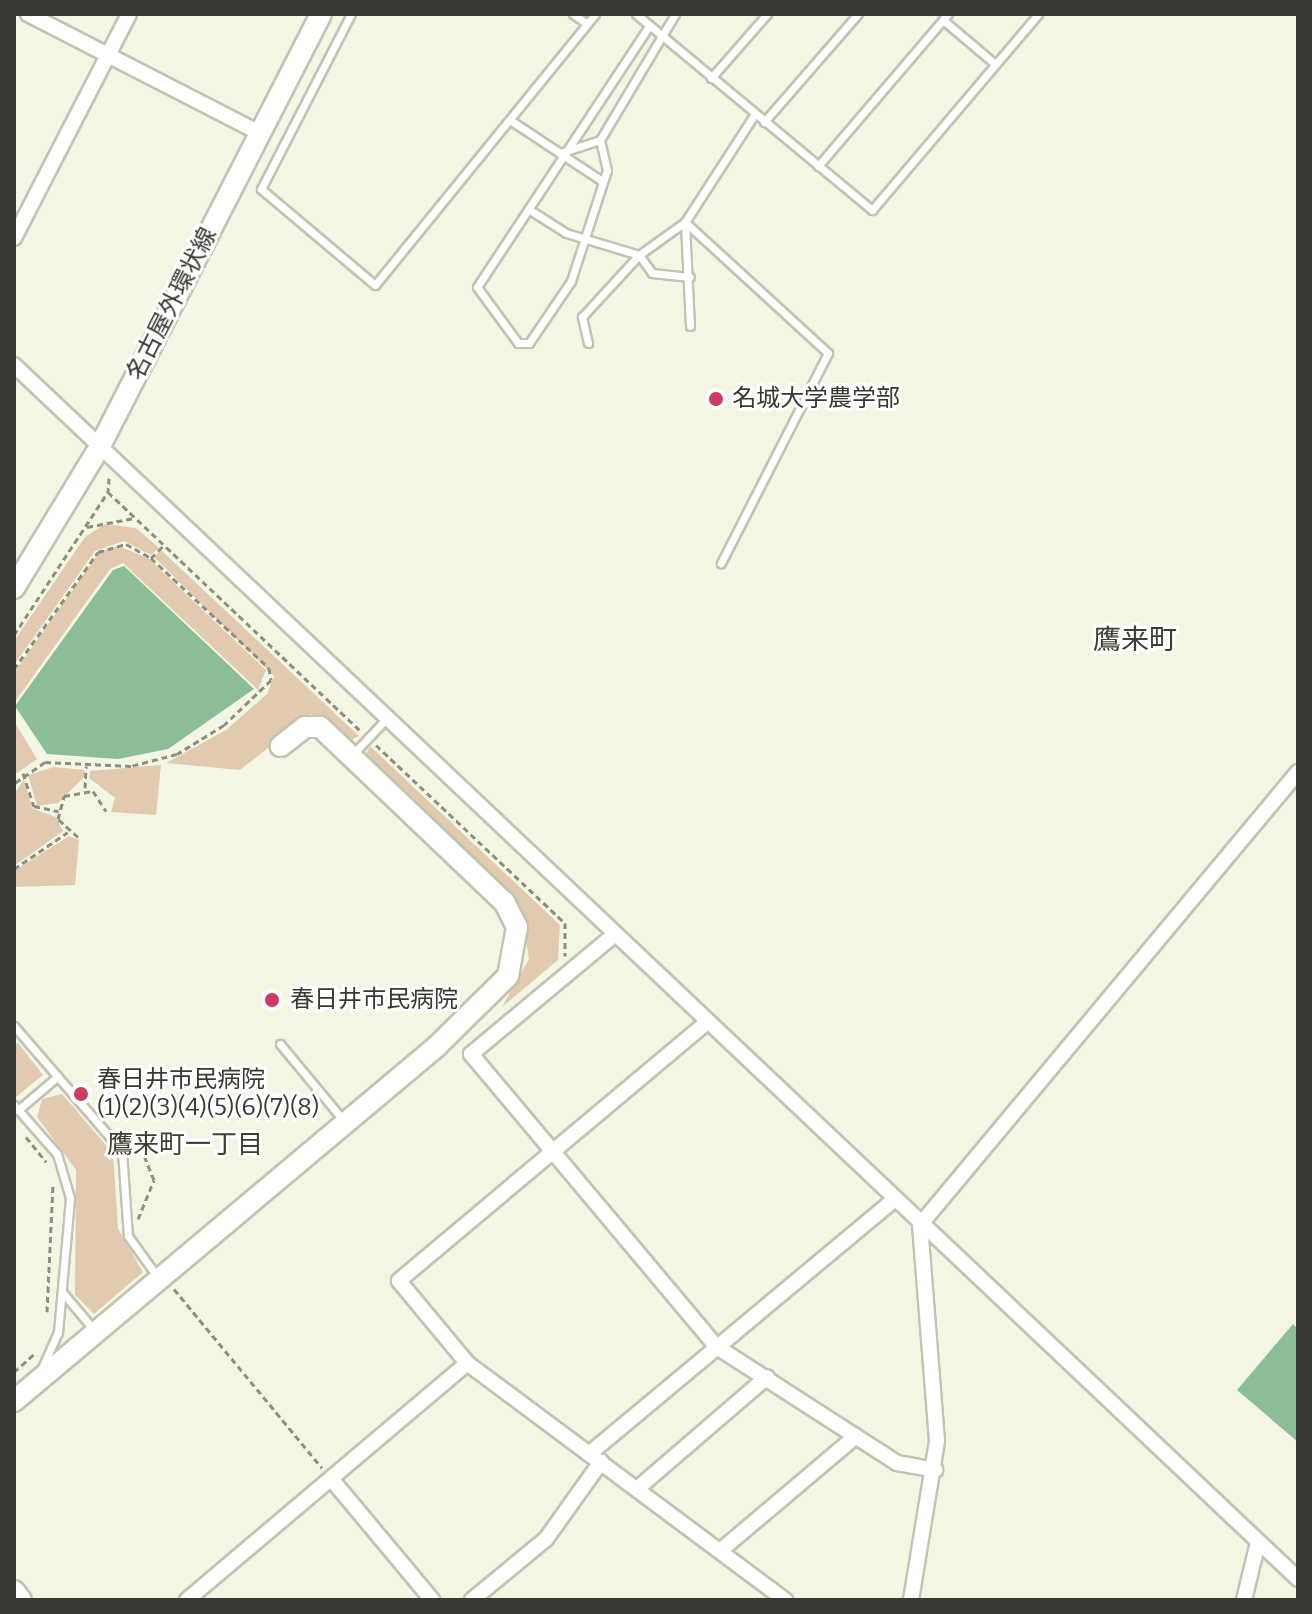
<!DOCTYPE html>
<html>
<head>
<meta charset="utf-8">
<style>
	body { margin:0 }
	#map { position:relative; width:1312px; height:1614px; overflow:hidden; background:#f4f6e4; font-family:Bitter,"Noto Sans JP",serif }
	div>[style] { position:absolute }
	.green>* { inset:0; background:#e1cab0 }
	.water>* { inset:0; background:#8cbd99 }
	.path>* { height:3px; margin-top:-1.5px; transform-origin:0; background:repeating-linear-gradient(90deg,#8d8f83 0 6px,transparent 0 10px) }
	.roads { filter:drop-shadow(2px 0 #c2c3b2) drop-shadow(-2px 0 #c2c3b2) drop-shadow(0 2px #c2c3b2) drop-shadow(0 -2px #c2c3b2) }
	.lane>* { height:7px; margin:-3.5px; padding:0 3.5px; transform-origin:3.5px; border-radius:3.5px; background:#fff }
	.street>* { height:14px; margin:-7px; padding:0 7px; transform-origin:7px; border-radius:7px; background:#fff }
	.secondary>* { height:20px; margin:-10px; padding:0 10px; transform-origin:10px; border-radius:10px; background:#fff }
	.dots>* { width:22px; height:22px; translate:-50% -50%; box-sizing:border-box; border:4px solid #fff; border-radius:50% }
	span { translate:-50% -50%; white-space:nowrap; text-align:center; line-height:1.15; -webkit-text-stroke:6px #fff; paint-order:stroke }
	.street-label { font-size:24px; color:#383932 }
	.poi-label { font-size:24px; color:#383932 }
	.left { translate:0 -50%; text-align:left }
	.neighbourhood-label { font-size:26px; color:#3e3f31 }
	.quarter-label { font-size:28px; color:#3e3f31 }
	.frame { position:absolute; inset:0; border:16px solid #383932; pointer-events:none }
</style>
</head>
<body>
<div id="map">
	<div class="green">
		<div style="clip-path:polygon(105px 524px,136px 528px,159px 548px,151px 555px,124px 541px,95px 551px,14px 665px,14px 641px,85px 537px)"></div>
		<div style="clip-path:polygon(118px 546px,148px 558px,266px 670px,258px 690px,123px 563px,110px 569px,14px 703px,14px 673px,99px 552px)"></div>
		<div style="clip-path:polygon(161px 550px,359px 736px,348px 742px,311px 714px,240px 770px,166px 763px,226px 730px,267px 694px,274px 676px,154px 557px)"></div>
		<div style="clip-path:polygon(14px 721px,37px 759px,14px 775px)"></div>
		<div style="clip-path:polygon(370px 746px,560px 925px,558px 960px,502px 1007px,529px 959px,522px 913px,365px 757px)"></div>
		<div style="clip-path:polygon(161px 765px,156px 815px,111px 812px,115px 798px,89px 778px,90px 771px)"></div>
		<div style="clip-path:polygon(54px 767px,84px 770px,84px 777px,58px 803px,37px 806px,28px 775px)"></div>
		<div style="clip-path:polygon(24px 779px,32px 808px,56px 817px,63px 831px,14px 866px,14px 795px)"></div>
		<div style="clip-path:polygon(69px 836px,79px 840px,75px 885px,14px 887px,14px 871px)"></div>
		<div style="clip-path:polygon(18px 1043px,43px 1075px,16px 1097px,14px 1045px)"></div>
		<div style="clip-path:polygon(62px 1094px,113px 1153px,118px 1229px,143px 1272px,94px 1314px,75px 1295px,76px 1170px,37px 1117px,42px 1099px)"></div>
	</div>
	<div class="water">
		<div style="clip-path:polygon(124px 566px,254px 689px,168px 749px,118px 759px,47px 754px,15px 706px,113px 570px)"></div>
		<div style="clip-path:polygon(1293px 1324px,1298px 1329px,1298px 1442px,1237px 1390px)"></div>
	</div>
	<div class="path">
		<div style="left:109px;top:478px;width:14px;rotate:94deg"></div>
		<div style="left:108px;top:492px;width:349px;rotate:43.4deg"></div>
		<div style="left:87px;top:527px;width:48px;rotate:-10.8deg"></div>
		<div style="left:151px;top:558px;width:17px;rotate:-45deg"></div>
		<div style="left:14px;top:635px;width:171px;rotate:-56.7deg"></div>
		<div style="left:14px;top:669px;width:144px;rotate:-54.3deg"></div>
		<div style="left:98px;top:552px;width:29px;rotate:-16deg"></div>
		<div style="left:126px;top:544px;width:29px;rotate:29deg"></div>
		<div style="left:151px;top:558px;width:161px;rotate:43deg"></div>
		<div style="left:269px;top:668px;width:12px;rotate:81deg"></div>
		<div style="left:271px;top:680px;width:65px;rotate:136.2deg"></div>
		<div style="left:224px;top:725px;width:55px;rotate:148.3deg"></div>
		<div style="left:177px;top:754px;width:48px;rotate:165.4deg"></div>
		<div style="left:131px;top:766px;width:86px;rotate:-177.3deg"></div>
		<div style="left:45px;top:762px;width:38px;rotate:145deg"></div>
		<div style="left:376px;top:745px;width:260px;rotate:43.3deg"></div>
		<div style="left:565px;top:923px;width:33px;rotate:90deg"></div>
		<div style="left:23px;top:773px;width:35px;rotate:72deg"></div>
		<div style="left:34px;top:806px;width:25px;rotate:12deg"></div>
		<div style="left:85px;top:788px;width:22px;rotate:-87deg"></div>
		<div style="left:78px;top:837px;width:27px;rotate:-138deg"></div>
		<div style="left:58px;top:819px;width:24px;rotate:-75deg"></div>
		<div style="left:64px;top:796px;width:29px;rotate:-10deg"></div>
		<div style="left:93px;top:791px;width:24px;rotate:57deg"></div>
		<div style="left:14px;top:869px;width:65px;rotate:-34.4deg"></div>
		<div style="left:26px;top:1137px;width:32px;rotate:51deg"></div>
		<div style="left:138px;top:1219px;width:42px;rotate:-67.7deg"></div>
		<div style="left:154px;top:1180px;width:29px;rotate:-112deg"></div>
		<div style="left:174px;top:1289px;width:232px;rotate:50.4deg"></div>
		<div style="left:47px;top:1312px;width:128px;rotate:-87.3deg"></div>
		<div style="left:14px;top:1372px;width:28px;rotate:-42deg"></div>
	</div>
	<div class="roads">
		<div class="lane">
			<div style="left:351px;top:14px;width:197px;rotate:117.2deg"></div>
			<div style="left:261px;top:189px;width:149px;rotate:40.1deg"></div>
			<div style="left:375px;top:285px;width:349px;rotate:-50.9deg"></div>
			<div style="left:573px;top:14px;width:16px;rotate:35deg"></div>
			<div style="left:636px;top:14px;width:307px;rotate:39.7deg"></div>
			<div style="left:872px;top:210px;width:257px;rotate:-49.7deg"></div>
			<div style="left:943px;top:20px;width:68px;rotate:40.2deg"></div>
			<div style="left:711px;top:78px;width:85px;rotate:-48.8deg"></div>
			<div style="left:513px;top:122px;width:107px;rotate:33.5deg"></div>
			<div style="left:764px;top:122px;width:143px;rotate:-49deg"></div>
			<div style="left:600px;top:140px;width:31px;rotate:77deg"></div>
			<div style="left:607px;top:170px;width:117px;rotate:108deg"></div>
			<div style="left:571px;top:281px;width:75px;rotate:124.1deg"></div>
			<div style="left:529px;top:343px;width:11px;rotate:180deg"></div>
			<div style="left:518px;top:343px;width:69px;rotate:-126.2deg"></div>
			<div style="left:477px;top:287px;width:313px;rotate:-56.6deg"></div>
			<div style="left:560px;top:153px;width:42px;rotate:-18deg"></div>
			<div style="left:600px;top:140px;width:147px;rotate:-59.2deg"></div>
			<div style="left:818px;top:166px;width:200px;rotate:-49.5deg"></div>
			<div style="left:530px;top:210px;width:43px;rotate:32.6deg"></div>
			<div style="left:566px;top:233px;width:76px;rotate:16.8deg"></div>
			<div style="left:639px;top:255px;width:22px;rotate:54deg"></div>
			<div style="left:652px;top:273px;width:38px;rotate:6deg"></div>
			<div style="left:690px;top:326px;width:104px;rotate:-92.8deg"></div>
			<div style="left:685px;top:222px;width:194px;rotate:42.5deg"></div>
			<div style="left:828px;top:353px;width:236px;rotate:117deg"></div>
			<div style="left:588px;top:343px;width:27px;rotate:-103deg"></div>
			<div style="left:582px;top:317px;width:84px;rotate:-47.4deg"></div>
			<div style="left:639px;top:255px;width:57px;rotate:-35.7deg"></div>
			<div style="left:685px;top:222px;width:129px;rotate:-57.1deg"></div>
			<div style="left:352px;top:755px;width:50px;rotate:-46.6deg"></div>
			<div style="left:14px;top:1026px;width:165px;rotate:49.2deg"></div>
			<div style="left:122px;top:1151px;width:85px;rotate:86deg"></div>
			<div style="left:128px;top:1236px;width:49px;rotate:54.1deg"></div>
			<div style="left:280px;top:1044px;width:100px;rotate:50.3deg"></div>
			<div style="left:14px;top:1105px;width:65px;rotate:48.7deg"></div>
			<div style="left:57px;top:1154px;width:46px;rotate:73.5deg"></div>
			<div style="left:70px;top:1198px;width:135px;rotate:95.1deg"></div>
			<div style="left:58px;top:1332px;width:42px;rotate:114.1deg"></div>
			<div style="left:18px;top:1110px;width:52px;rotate:-40.4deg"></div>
			<div style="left:63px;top:1293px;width:48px;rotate:50deg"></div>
		</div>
		<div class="street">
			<div style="left:28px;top:14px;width:261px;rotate:27.2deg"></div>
			<div style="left:14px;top:238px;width:252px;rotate:-62.8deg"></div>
			<div style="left:14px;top:365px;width:1767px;rotate:43.39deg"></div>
			<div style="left:614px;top:935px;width:186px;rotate:140.2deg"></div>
			<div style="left:471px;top:1054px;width:383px;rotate:50deg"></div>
			<div style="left:717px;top:1347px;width:214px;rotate:32.8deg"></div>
			<div style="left:897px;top:1463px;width:39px;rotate:10deg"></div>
			<div style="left:706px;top:1023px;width:401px;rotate:140deg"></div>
			<div style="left:399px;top:1281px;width:107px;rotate:50.3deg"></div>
			<div style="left:467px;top:1363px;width:397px;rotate:36.7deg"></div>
			<div style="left:589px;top:1454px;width:397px;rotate:-39.8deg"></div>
			<div style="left:333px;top:1481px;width:155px;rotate:50.2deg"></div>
			<div style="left:638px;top:1488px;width:170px;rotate:-40.7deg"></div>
			<div style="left:720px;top:1551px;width:178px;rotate:-40.2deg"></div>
			<div style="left:187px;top:1600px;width:367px;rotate:-40.2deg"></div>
			<div style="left:472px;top:1600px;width:96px;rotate:-39.5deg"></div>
			<div style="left:546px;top:1539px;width:95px;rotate:-54.5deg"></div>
			<div style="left:911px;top:1600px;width:161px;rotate:-80.7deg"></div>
			<div style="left:937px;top:1441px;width:217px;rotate:-94.5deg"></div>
			<div style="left:920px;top:1225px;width:590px;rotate:-50.16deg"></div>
			<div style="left:1244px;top:1600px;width:60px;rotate:-76.4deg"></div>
		</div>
		<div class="secondary">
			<div style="left:14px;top:588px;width:164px;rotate:-58.7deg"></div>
			<div style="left:99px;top:448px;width:487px;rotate:-62.9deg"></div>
			<div style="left:14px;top:1401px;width:551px;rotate:-39.99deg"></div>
			<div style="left:436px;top:1047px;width:101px;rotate:-44.6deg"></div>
			<div style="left:508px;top:976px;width:50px;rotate:-79.6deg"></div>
			<div style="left:517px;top:927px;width:28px;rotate:-117deg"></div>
			<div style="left:504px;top:902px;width:254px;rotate:-136.4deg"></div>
			<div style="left:320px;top:727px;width:15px;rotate:180deg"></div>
			<div style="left:305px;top:727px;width:31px;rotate:142deg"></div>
			<div style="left:14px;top:1591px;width:11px;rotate:52deg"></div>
		</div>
	</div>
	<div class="dots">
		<div style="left:716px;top:399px;background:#cd3d62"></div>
		<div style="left:272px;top:1000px;background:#cd3d62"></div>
		<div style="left:81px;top:1094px;background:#cd3d62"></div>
	</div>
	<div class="street-label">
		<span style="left:172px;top:304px;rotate:-63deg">名古屋外環状線</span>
	</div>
	<div class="poi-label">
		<span class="left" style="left:732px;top:399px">名城大学農学部</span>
		<span class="left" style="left:290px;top:1000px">春日井市民病院</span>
		<span class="left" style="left:97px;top:1094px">春日井市民病院<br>(1)(2)(3)(4)(5)(6)(7)(8)</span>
	</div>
	<div class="neighbourhood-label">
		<span style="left:185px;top:1145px">鷹来町一丁目</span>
	</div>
	<div class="quarter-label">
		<span style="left:1135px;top:640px">鷹来町</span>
	</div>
	<div class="frame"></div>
</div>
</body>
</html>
